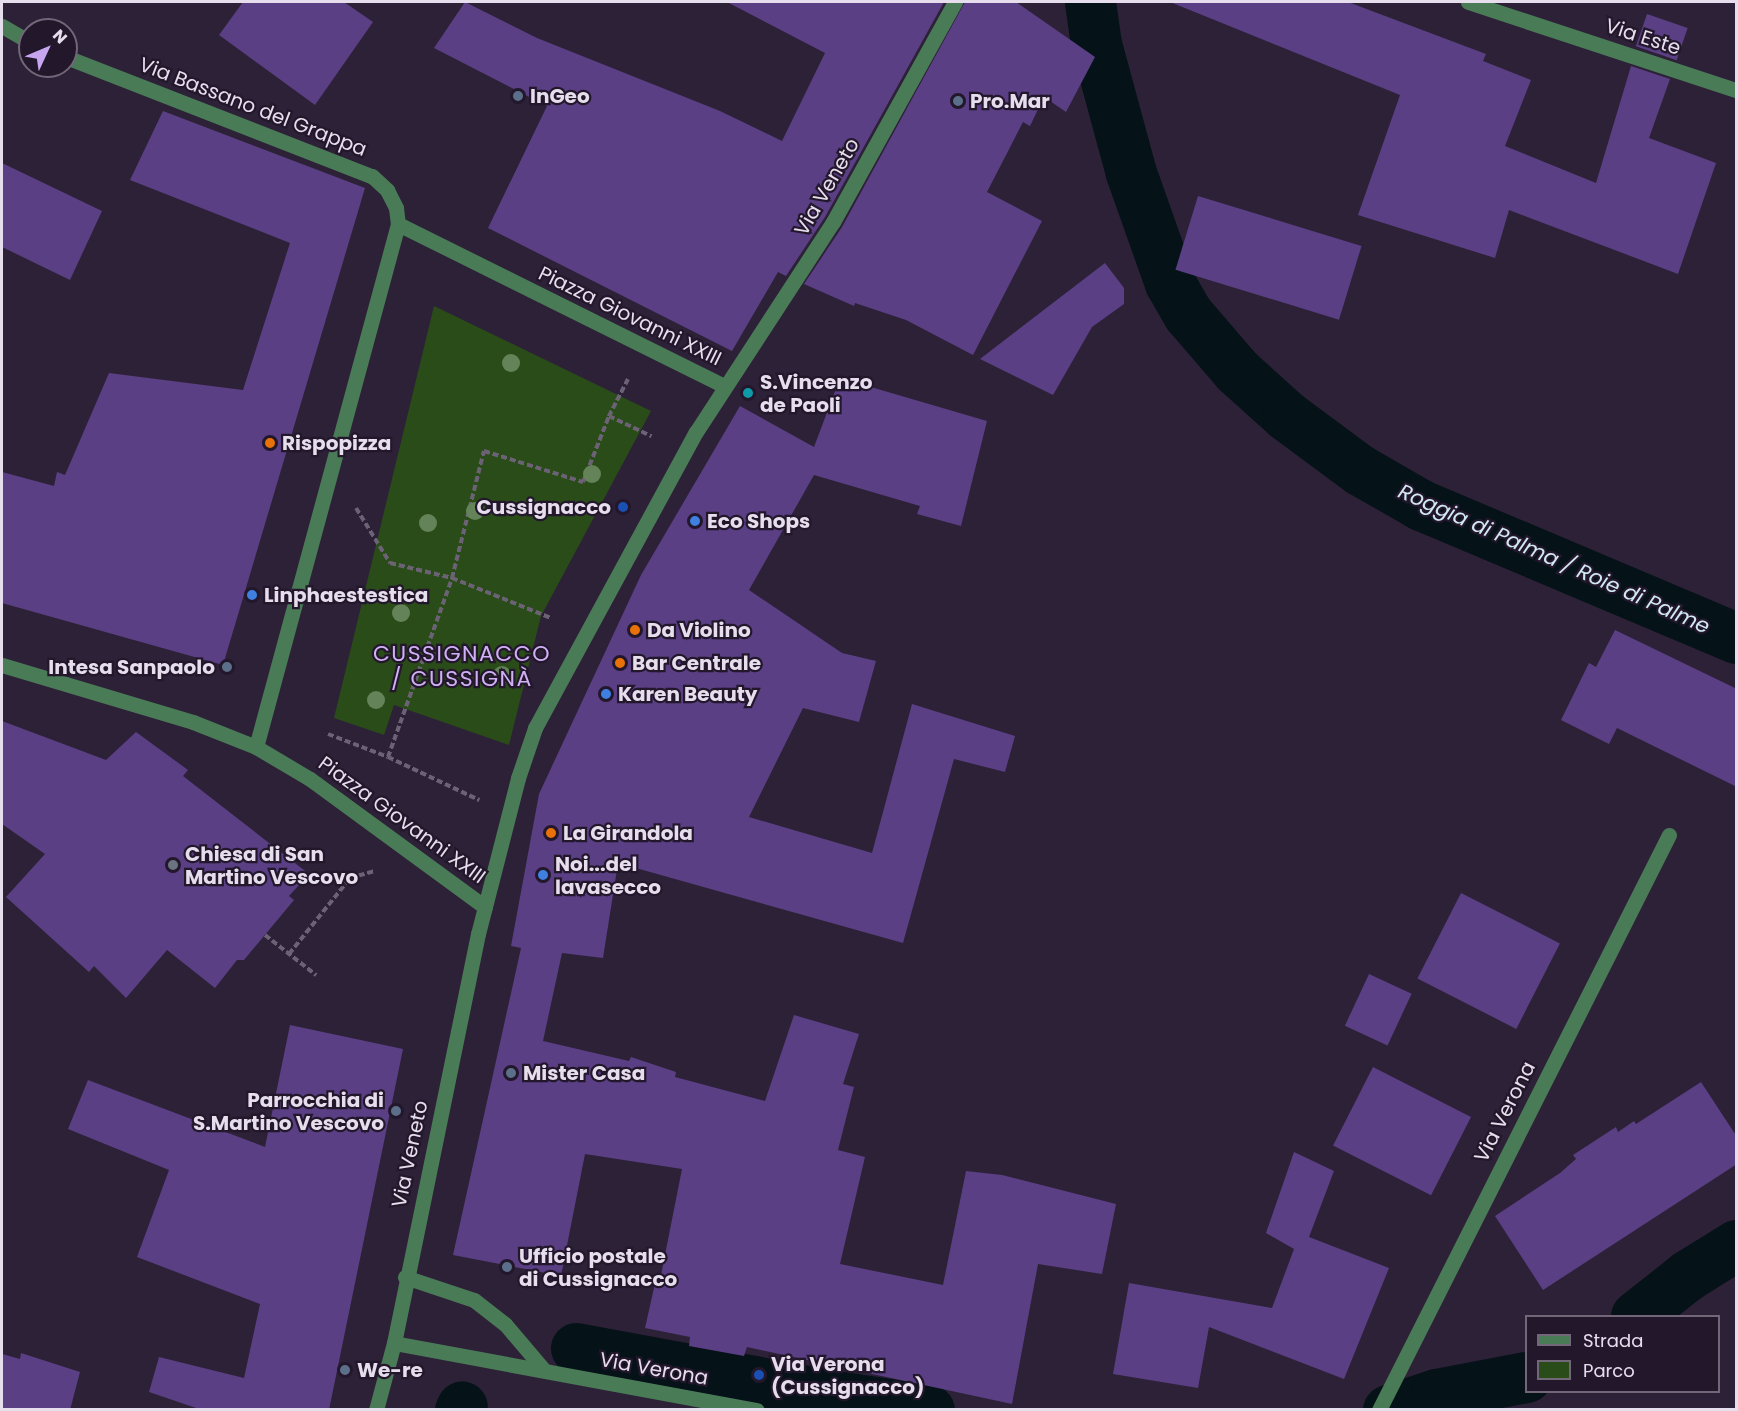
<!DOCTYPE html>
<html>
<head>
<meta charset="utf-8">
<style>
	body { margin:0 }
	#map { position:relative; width:1738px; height:1411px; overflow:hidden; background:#2d2137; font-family:Poppins,sans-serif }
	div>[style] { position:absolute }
	.green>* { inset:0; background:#2a4c19 }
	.canal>* { height:51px; margin:-25.5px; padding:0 25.5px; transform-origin:25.5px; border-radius:25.5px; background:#051218 }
	.building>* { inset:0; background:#5a3f84; transform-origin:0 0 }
	.path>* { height:4px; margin-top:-2px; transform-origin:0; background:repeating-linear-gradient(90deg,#6c6275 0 6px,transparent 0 9px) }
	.minor>* { height:15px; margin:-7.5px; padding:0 7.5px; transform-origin:7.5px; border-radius:7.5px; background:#4a7b57 }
	.trees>* { width:18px; height:18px; margin:-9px; border-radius:50%; background:#648359 }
	.dots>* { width:16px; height:16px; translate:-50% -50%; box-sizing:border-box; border:3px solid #23172c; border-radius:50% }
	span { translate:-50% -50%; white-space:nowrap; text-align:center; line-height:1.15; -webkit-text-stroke:4.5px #23172c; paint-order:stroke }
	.street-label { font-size:20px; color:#e6deed }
	.poi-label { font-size:20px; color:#e6deed; font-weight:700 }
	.left { translate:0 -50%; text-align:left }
	.right { translate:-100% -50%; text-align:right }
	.water-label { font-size:21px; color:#d1e9f3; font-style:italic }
	.quarter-label { font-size:22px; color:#d0b1f5; letter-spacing:1.5px }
	.frame { position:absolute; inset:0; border:3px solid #e6deed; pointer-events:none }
	.legend { position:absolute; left:1525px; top:1315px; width:195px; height:78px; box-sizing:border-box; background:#23172c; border:2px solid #716779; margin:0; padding:8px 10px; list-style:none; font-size:18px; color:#e6deed }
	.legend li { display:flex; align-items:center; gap:12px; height:30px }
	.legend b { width:30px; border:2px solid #716779 }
	.north { position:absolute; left:18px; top:18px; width:60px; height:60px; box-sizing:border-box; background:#23172c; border:2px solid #716779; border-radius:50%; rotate:46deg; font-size:16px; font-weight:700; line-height:24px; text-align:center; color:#e6deed }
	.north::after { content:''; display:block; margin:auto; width:21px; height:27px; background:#c8a6ef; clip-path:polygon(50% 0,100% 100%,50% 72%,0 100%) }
</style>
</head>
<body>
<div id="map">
	<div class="green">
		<div style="clip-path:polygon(434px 306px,651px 411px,541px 616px,509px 745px,394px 705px,384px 735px,334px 718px)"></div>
	</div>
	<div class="canal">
		<div style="left:1090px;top:2px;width:42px;rotate:81.9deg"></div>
		<div style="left:1096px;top:44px;width:134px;rotate:74.8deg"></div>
		<div style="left:1131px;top:173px;width:117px;rotate:70.5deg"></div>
		<div style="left:1170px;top:283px;width:36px;rotate:60deg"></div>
		<div style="left:1188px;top:314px;width:75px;rotate:49.3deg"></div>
		<div style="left:1237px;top:371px;width:67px;rotate:42deg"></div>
		<div style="left:1287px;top:416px;width:91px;rotate:36.5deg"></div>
		<div style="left:1360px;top:470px;width:70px;rotate:29.8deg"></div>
		<div style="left:1421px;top:505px;width:342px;rotate:22.9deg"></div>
		<div style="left:1636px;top:1316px;width:66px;rotate:-38.3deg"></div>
		<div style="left:1688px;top:1275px;width:57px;rotate:-32deg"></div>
		<div style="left:576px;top:1348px;width:257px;rotate:10.5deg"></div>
		<div style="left:829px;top:1395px;width:101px;rotate:8.5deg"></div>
		<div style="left:460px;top:1410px;width:4px;rotate:-63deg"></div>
		<div style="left:1388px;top:1410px;width:51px;rotate:-18.4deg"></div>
		<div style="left:1436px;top:1394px;width:92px;rotate:-10.7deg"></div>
	</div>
	<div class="building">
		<div style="clip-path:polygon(243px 2px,344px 2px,373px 22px,315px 105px,219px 35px)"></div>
		<div style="clip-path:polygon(465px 2px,537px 38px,720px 111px,782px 141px,825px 53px,727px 2px,944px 2px,825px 217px,786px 276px,778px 272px,732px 351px,488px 228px,547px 106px,434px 48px)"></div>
		<div style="clip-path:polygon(965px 2px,1016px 2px,1095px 57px,1066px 112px,1044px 97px,1030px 126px,1023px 122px,987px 192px,1042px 221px,973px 355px,906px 320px,855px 303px,854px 306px,804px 284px,842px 227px)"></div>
		<div style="clip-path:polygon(1170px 2px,1348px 2px,1486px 54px,1483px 61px,1531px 80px,1505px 146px,1596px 183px,1631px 66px,1670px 79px,1649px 138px,1716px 163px,1678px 274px,1509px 210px,1495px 258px,1358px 215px,1400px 95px)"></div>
		<div style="left:1647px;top:14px;width:43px;height:34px;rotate:19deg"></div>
		<div style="clip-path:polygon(163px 111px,365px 188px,223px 665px,2px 603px,2px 472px,54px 486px,57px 472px,65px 475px,109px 373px,243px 390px,290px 243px,130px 180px)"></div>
		<div style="clip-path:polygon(2px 163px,102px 211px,70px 280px,2px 247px)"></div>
		<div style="left:1198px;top:196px;width:171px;height:77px;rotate:17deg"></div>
		<div style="clip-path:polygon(1105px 263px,1124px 288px,1124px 304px,1092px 327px,1053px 395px,980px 359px)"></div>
		<div style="clip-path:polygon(840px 378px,987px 421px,961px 526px,917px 514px,920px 506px,814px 475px,749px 590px,842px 653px,876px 661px,859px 722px,803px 708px,749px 817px,872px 853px,912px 704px,1015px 736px,1005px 772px,954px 759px,903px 943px,618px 863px,603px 958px,562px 953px,543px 1041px,629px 1061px,631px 1057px,676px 1072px,675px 1077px,765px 1101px,794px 1015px,859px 1034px,843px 1084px,854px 1087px,838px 1150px,865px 1157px,840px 1264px,943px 1285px,966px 1171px,1002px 1175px,1116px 1204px,1102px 1274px,1038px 1264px,1012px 1404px,747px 1347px,744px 1356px,689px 1346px,690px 1337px,645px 1328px,656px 1279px,660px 1280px,682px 1169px,585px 1154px,561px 1276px,453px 1255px,521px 948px,511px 946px,539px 794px,641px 575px,740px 406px,814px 447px)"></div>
		<div style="clip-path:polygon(1615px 630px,1737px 689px,1737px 787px,1617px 728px,1609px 744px,1561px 720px,1589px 663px,1596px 667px)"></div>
		<div style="clip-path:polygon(2px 721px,106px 760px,136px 732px,188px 770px,183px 776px,309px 874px,289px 896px,294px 900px,244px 960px,237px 960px,215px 988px,167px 950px,126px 998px,94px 966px,89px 972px,6px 897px,45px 854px,2px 824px)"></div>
		<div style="left:1461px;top:893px;width:111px;height:96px;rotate:27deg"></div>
		<div style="left:1369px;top:974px;width:47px;height:57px;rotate:25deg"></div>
		<div style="clip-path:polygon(290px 1025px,403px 1049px,329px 1410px,202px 1410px,149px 1392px,159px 1357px,244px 1378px,260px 1304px,137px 1257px,169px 1170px,68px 1129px,88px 1080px,265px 1147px)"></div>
		<div style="left:1373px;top:1067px;width:110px;height:88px;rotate:27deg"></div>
		<div style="clip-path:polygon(1701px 1082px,1737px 1137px,1737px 1164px,1543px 1290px,1495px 1216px,1560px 1173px,1576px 1159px,1573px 1155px,1616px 1127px,1618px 1132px,1634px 1121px,1636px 1124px)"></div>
		<div style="clip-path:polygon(1294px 1152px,1334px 1171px,1309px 1237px,1389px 1268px,1344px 1379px,1209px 1327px,1198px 1388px,1113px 1374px,1129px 1283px,1272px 1308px,1294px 1249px,1266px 1233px)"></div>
		<div style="clip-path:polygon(21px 1353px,80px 1372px,70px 1410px,2px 1410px,2px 1354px,20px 1359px)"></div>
	</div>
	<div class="path">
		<div style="left:628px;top:379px;width:42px;rotate:117.2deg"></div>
		<div style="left:609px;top:416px;width:47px;rotate:25.5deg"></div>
		<div style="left:356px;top:508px;width:65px;rotate:58.3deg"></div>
		<div style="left:390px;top:563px;width:64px;rotate:13.6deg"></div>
		<div style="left:452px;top:578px;width:107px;rotate:22deg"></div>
		<div style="left:328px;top:734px;width:64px;rotate:21deg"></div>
		<div style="left:388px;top:757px;width:101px;rotate:25.3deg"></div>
		<div style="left:388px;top:757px;width:190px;rotate:-70.3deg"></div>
		<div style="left:452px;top:578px;width:131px;rotate:-75.9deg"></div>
		<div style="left:484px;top:451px;width:104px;rotate:17.4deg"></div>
		<div style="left:583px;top:482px;width:71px;rotate:-68.5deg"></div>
		<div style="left:265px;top:935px;width:65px;rotate:38.1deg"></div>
		<div style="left:289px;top:954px;width:97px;rotate:-51.2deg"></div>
		<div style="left:350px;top:878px;width:26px;rotate:-16deg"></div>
	</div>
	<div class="minor">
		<div style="left:1468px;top:2px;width:282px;rotate:18.2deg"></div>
		<div style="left:2px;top:26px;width:32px;rotate:30deg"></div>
		<div style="left:66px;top:57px;width:328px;rotate:21.3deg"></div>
		<div style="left:372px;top:176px;width:21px;rotate:43deg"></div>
		<div style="left:387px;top:190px;width:20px;rotate:63deg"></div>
		<div style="left:396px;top:208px;width:16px;rotate:83deg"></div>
		<div style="left:2px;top:665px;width:199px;rotate:16.6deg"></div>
		<div style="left:193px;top:722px;width:68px;rotate:21.6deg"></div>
		<div style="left:256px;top:747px;width:63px;rotate:30.7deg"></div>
		<div style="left:310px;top:779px;width:217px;rotate:36.2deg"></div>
		<div style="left:256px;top:747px;width:542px;rotate:-74.81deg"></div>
		<div style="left:398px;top:224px;width:364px;rotate:26.4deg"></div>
		<div style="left:405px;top:1277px;width:73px;rotate:18.4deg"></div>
		<div style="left:474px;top:1300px;width:39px;rotate:38deg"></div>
		<div style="left:505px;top:1324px;width:60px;rotate:49.7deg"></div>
		<div style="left:394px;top:1343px;width:369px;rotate:10.5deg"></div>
		<div style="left:376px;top:1410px;width:69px;rotate:-75deg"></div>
		<div style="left:394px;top:1343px;width:418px;rotate:-78.4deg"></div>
		<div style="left:478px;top:934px;width:161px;rotate:-75.6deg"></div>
		<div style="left:518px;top:778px;width:53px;rotate:-71.2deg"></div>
		<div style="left:535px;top:728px;width:337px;rotate:-61.5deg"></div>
		<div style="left:696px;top:432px;width:251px;rotate:-56.9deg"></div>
		<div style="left:833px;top:222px;width:252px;rotate:-61deg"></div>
		<div style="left:1379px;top:1410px;width:644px;rotate:-63.24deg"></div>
	</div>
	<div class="trees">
		<div style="left:511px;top:363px"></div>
		<div style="left:592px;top:474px"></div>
		<div style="left:475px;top:511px"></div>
		<div style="left:428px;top:523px"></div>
		<div style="left:401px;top:613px"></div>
		<div style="left:502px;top:675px"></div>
		<div style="left:376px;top:700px"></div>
	</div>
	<div class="dots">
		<div style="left:518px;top:96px;background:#5c6f8a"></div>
		<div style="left:958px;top:101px;background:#5c6f8a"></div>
		<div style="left:748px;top:393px;background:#0f9aa8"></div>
		<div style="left:270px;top:443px;background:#e8710a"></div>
		<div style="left:623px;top:507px;background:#1a4fb4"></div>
		<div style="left:695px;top:521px;background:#3f7fe0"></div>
		<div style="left:252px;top:595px;background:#3f7fe0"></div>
		<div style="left:635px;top:630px;background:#e8710a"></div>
		<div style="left:620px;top:663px;background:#e8710a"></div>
		<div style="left:227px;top:667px;background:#5c6f8a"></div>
		<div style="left:606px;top:694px;background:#3f7fe0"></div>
		<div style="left:551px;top:833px;background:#e8710a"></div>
		<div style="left:173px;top:865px;background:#6b7280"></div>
		<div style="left:543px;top:875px;background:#3f7fe0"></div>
		<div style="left:511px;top:1073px;background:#5c6f8a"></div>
		<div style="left:396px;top:1111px;background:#5c6f8a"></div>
		<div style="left:507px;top:1267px;background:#5c6f8a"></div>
		<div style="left:345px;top:1370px;background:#5c6f8a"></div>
		<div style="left:759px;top:1375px;background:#1a4fb4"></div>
	</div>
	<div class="street-label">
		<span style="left:1643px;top:37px;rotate:18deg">Via Este</span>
		<span style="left:253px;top:107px;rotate:21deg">Via Bassano del Grappa</span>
		<span style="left:827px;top:187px;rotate:-60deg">Via Veneto</span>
		<span style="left:630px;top:316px;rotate:26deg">Piazza Giovanni XXIII</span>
		<span style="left:402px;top:820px;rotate:36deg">Piazza Giovanni XXIII</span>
		<span style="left:1505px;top:1112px;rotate:-63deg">Via Verona</span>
		<span style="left:410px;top:1154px;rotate:-78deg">Via Veneto</span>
		<span style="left:654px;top:1369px;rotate:10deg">Via Verona</span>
	</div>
	<div class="poi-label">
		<span class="left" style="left:530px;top:96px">InGeo</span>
		<span class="left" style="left:970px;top:101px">Pro.Mar</span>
		<span class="left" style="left:760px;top:394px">S.Vincenzo<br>de Paoli</span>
		<span class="left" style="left:282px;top:443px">Rispopizza</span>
		<span class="right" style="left:611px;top:507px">Cussignacco</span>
		<span class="left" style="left:707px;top:521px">Eco Shops</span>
		<span class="left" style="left:264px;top:595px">Linphaestestica</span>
		<span class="left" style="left:647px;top:630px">Da Violino</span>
		<span class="left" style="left:632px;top:663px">Bar Centrale</span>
		<span class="right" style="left:215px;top:667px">Intesa Sanpaolo</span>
		<span class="left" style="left:618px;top:694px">Karen Beauty</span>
		<span class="left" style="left:563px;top:833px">La Girandola</span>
		<span class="left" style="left:185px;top:866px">Chiesa di San<br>Martino Vescovo</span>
		<span class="left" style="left:555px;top:876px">Noi...del<br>lavasecco</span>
		<span class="left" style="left:523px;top:1073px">Mister Casa</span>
		<span class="right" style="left:384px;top:1112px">Parrocchia di<br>S.Martino Vescovo</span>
		<span class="left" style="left:519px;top:1268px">Ufficio postale<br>di Cussignacco</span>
		<span class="left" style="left:771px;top:1376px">Via Verona<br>(Cussignacco)</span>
		<span class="left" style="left:357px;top:1370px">We-re</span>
	</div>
	<div class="water-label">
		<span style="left:1554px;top:559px;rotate:24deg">Roggia di Palma / Roie di Palme</span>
	</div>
	<div class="quarter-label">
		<span style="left:462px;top:666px">CUSSIGNACCO<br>/ CUSSIGNÀ</span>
	</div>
	<div class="frame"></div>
	<ul class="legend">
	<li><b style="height:8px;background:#4a7b57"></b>Strada</li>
	<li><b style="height:16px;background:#2a4c19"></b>Parco</li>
	</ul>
	<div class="north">N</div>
</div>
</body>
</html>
